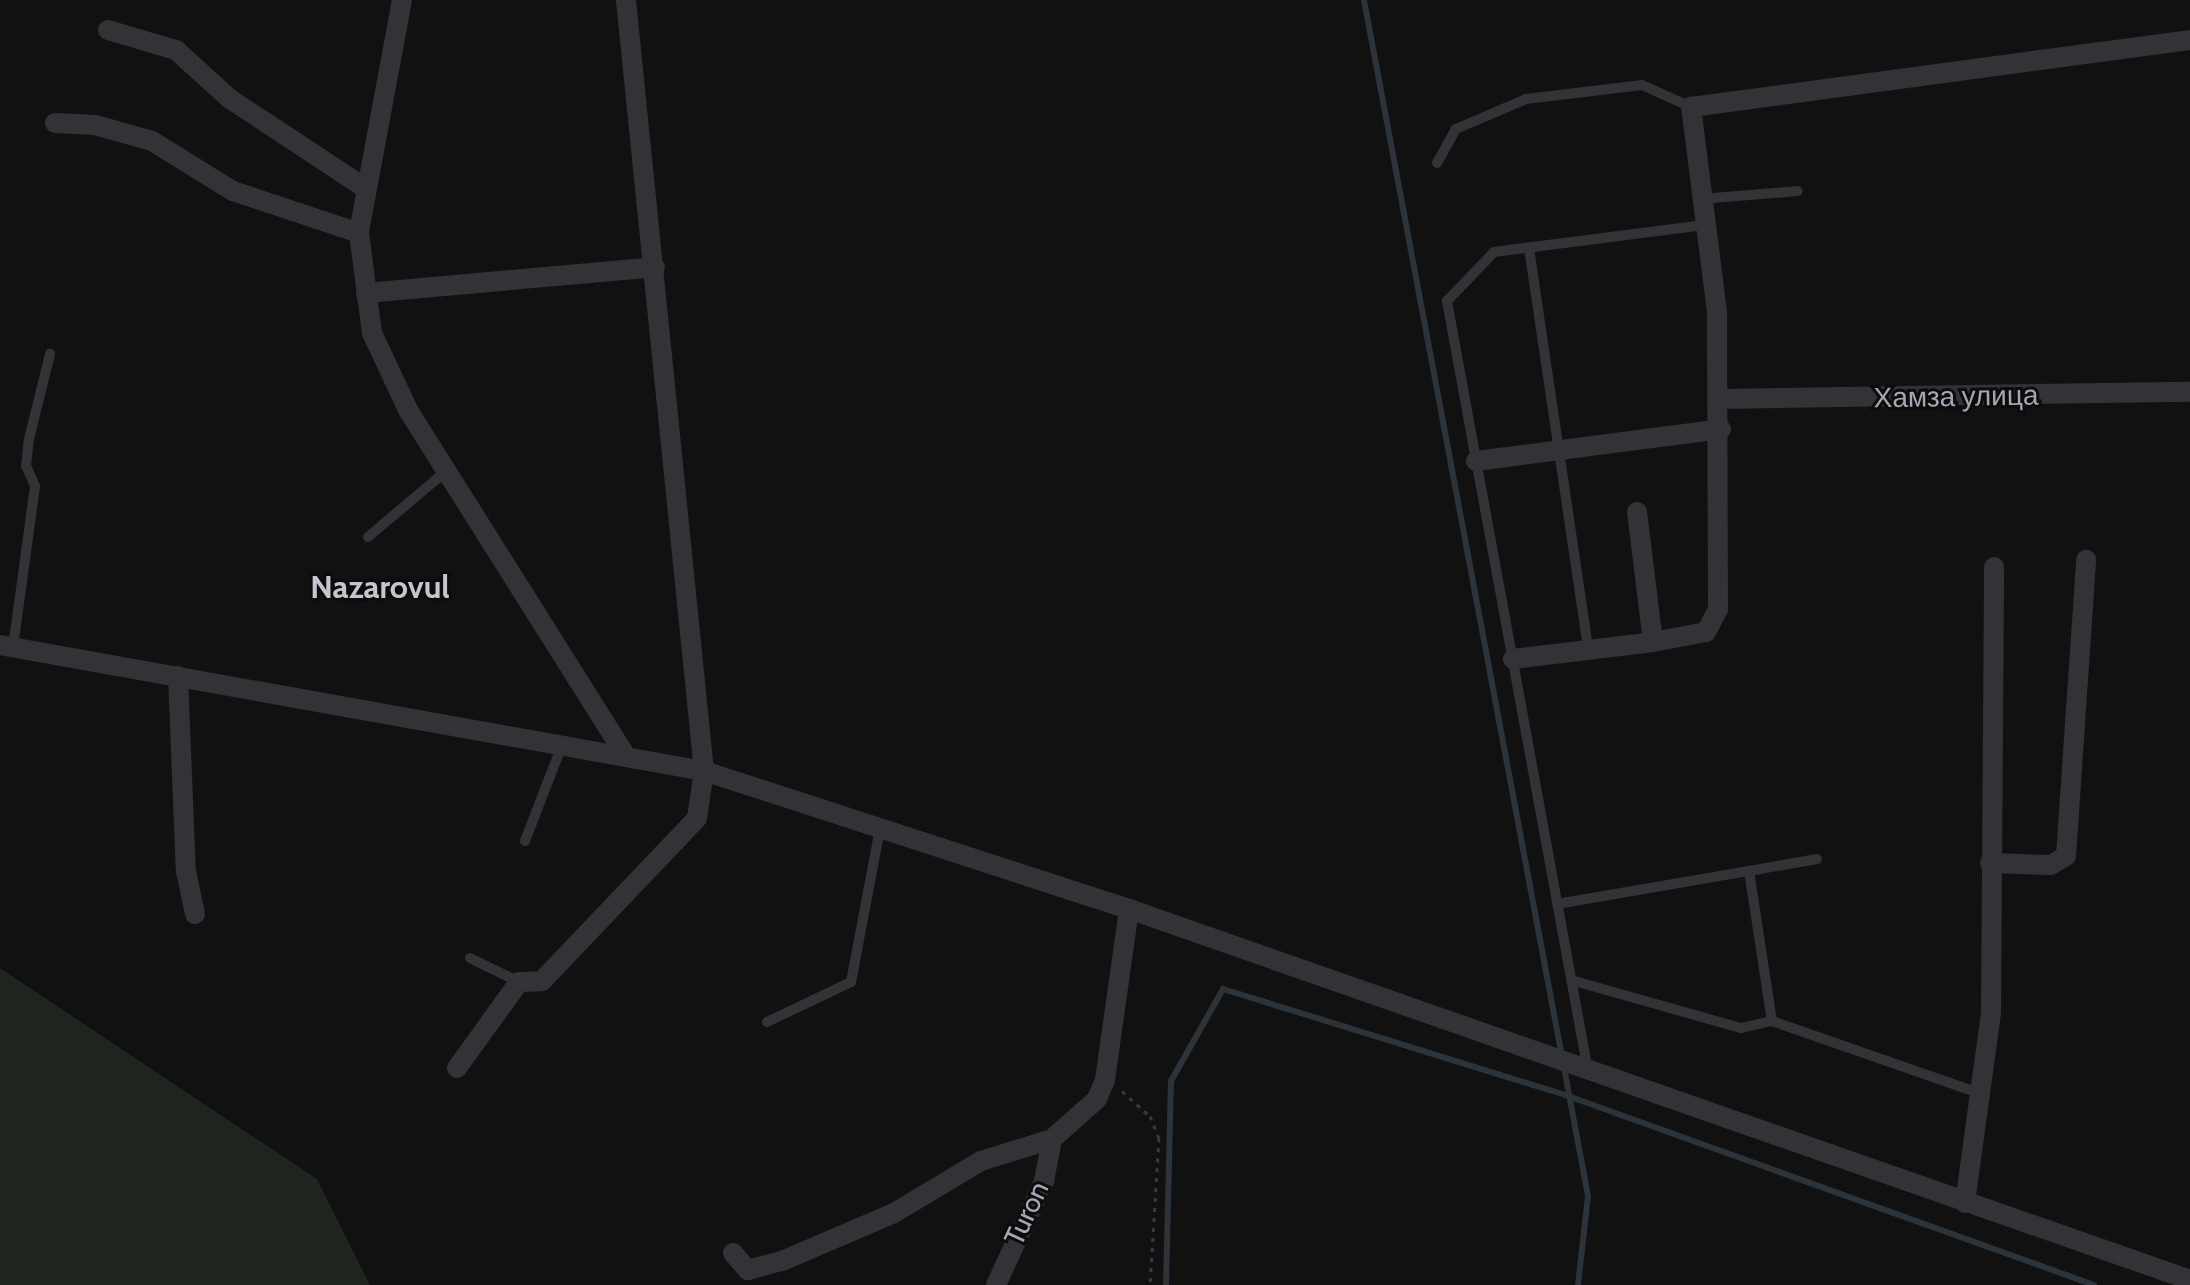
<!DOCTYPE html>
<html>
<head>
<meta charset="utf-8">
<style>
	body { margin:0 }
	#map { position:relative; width:2190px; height:1285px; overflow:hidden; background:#111112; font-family:Cabin,sans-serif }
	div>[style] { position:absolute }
	.green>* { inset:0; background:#1e241e }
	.stream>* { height:6px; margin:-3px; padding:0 3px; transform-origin:3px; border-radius:3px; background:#2c3339 }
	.path>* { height:3px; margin-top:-1.5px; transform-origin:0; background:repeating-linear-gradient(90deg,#383a3d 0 4px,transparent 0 10px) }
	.service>* { height:10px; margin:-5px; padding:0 5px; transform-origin:5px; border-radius:5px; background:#323336 }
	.minor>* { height:20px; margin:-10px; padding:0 10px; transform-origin:10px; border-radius:10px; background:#323336 }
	span { translate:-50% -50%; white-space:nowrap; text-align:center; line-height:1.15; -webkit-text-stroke:6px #0c0c0d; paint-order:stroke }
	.street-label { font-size:28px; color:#a4a7b1 }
	.quarter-label { font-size:32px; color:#c4c6ce; font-weight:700 }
</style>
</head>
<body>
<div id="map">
	<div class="green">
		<div style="clip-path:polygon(0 968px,317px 1179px,370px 1285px,0 1285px)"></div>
	</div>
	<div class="stream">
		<div style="left:1364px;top:0;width:1217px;rotate:79.39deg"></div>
		<div style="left:1588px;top:1196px;width:90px;rotate:96.4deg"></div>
		<div style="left:1166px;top:1285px;width:204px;rotate:-88.6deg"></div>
		<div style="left:1171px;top:1081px;width:106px;rotate:-60.5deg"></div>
		<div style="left:1223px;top:989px;width:361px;rotate:17.2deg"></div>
		<div style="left:1568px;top:1096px;width:559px;rotate:19.76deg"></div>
	</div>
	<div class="path">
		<div style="left:1122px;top:1091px;width:38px;rotate:42deg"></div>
		<div style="left:1150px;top:1116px;width:24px;rotate:68deg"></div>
		<div style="left:1159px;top:1138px;width:147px;rotate:93.5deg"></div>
	</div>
	<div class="service">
		<div style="left:1437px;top:163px;width:39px;rotate:-61deg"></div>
		<div style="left:1456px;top:129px;width:76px;rotate:-23.2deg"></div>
		<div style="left:1526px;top:99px;width:117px;rotate:-6.9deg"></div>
		<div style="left:1642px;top:85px;width:54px;rotate:24.2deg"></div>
		<div style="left:1701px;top:199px;width:97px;rotate:-4.7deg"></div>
		<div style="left:1529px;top:248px;width:405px;rotate:81.6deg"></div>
		<div style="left:368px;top:537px;width:102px;rotate:-40.2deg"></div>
		<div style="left:13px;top:647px;width:162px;rotate:-82.2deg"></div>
		<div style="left:35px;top:486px;width:22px;rotate:-114deg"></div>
		<div style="left:26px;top:466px;width:27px;rotate:-84deg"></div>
		<div style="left:29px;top:439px;width:88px;rotate:-76.1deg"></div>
		<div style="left:525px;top:841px;width:103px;rotate:-68.9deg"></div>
		<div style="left:1749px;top:871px;width:69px;rotate:-10deg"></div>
		<div style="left:1557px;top:904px;width:195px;rotate:-9.8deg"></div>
		<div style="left:1749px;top:871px;width:152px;rotate:81.3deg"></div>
		<div style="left:1772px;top:1021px;width:222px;rotate:19.2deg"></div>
		<div style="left:470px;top:958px;width:55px;rotate:26.1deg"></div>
		<div style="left:1571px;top:980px;width:177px;rotate:15.8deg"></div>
		<div style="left:1741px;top:1028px;width:32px;rotate:-13deg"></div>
		<div style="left:767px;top:1022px;width:93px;rotate:-25.5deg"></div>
		<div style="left:851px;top:982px;width:157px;rotate:-79.3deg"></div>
		<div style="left:1588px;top:1071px;width:783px;rotate:-100.38deg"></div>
		<div style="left:1447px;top:301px;width:68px;rotate:-46.2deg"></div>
		<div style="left:1494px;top:252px;width:212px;rotate:-7.3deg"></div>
	</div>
	<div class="minor">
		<div style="left:402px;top:0;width:237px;rotate:100.5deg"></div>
		<div style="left:359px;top:233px;width:101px;rotate:82.6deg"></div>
		<div style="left:372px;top:333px;width:85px;rotate:64.9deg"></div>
		<div style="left:408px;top:410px;width:408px;rotate:57.8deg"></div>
		<div style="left:108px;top:30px;width:71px;rotate:16.4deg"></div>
		<div style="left:176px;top:50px;width:73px;rotate:42.2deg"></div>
		<div style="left:230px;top:99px;width:162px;rotate:33.4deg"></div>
		<div style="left:55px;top:123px;width:40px;rotate:2.9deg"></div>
		<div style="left:95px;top:125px;width:59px;rotate:15.7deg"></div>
		<div style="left:152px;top:141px;width:95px;rotate:31.7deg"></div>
		<div style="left:233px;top:191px;width:133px;rotate:18.4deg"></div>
		<div style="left:366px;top:293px;width:290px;rotate:-5.1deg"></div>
		<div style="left:1721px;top:399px;width:469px;rotate:-0.9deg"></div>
		<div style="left:1476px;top:461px;width:247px;rotate:-7.4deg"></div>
		<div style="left:1653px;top:642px;width:54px;rotate:-10.7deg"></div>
		<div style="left:1706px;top:632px;width:26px;rotate:-62deg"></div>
		<div style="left:1718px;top:609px;width:297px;rotate:-90.2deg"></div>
		<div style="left:1717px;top:312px;width:207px;rotate:-97.2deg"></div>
		<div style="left:1691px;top:107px;width:503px;rotate:-7.65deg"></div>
		<div style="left:0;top:645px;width:715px;rotate:10.15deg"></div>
		<div style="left:704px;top:771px;width:447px;rotate:18deg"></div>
		<div style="left:1129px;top:909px;width:1124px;rotate:19.27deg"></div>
		<div style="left:1513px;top:659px;width:141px;rotate:-6.9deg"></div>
		<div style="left:1653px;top:642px;width:131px;rotate:-97deg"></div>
		<div style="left:178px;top:676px;width:195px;rotate:87.7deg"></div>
		<div style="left:186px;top:871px;width:44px;rotate:78.2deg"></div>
		<div style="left:1990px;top:863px;width:61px;rotate:1.9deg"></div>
		<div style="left:2051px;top:865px;width:17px;rotate:-31deg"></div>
		<div style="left:2066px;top:856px;width:297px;rotate:-86.1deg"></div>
		<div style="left:457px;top:1068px;width:106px;rotate:-54.2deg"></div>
		<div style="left:519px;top:982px;width:23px;rotate:-2deg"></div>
		<div style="left:542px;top:981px;width:225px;rotate:-46.4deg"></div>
		<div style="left:697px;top:818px;width:48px;rotate:-81.5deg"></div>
		<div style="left:704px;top:771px;width:775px;rotate:-95.78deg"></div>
		<div style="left:1965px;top:1203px;width:193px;rotate:-82.2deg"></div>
		<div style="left:1991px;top:1012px;width:445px;rotate:-89.6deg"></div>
		<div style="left:733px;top:1253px;width:23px;rotate:49deg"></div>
		<div style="left:748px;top:1270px;width:35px;rotate:-15deg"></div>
		<div style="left:782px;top:1261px;width:122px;rotate:-23.2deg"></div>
		<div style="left:894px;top:1213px;width:101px;rotate:-30.9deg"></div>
		<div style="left:981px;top:1161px;width:74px;rotate:-17.2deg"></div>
		<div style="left:1052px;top:1139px;width:60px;rotate:-41.6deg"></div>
		<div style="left:1097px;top:1099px;width:21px;rotate:-67deg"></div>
		<div style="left:1105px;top:1080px;width:173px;rotate:-82deg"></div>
		<div style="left:996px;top:1285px;width:115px;rotate:-65.2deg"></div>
		<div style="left:1044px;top:1181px;width:43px;rotate:-79.2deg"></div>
	</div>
	<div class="street-label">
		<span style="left:1956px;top:396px;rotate:-1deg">Хамза улица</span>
		<span style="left:1026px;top:1213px;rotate:-65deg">Turon</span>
	</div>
	<div class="quarter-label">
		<span style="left:380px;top:587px">Nazarovul</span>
	</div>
</div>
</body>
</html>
